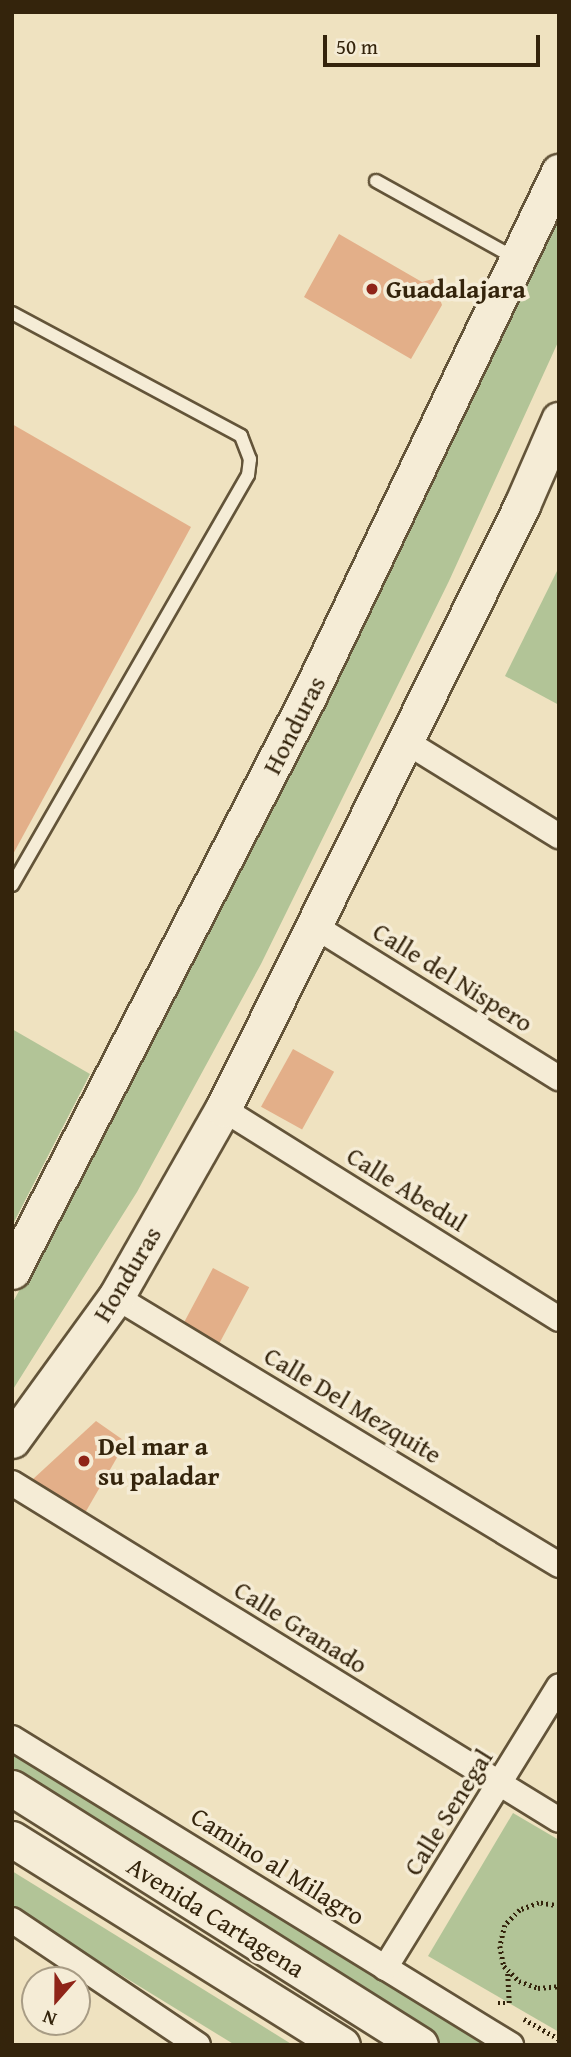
<!DOCTYPE html>
<html>
<head>
<meta charset="utf-8">
<style>
	body { margin:0 }
	#map { position:relative; width:571px; height:2057px; overflow:hidden; background:#efe2c0; font-family:"Gentium Book Plus",serif }
	div>[style] { position:absolute }
	.green>* { inset:0; background:#b2c497 }
	.building>* { inset:0; background:#e3af89; transform-origin:0 0 }
	.path>* { height:4.5px; margin-top:-2.25px; transform-origin:0; background:repeating-linear-gradient(90deg,#34240c 0 2px,transparent 0 5.5px) }
	.roads { filter:drop-shadow(2px 0 #635439) drop-shadow(-2px 0 #635439) drop-shadow(0 2px #635439) drop-shadow(0 -2px #635439) }
	.lane>* { height:12px; margin:-6px; padding:0 6px; transform-origin:6px; border-radius:6px; background:#f5ecd6 }
	.street>* { height:24px; margin:-12px; padding:0 12px; transform-origin:12px; border-radius:12px; background:#f5ecd6 }
	.secondary>* { height:35px; margin:-17.5px; padding:0 17.5px; transform-origin:17.5px; border-radius:17.5px; background:#f5ecd6 }
	.dots>* { width:19px; height:19px; translate:-50% -50%; box-sizing:border-box; border:4px solid #f5ecd6; border-radius:50% }
	span { translate:-50% -50%; white-space:nowrap; text-align:center; line-height:1.15; -webkit-text-stroke:7px #f5ecd6; paint-order:stroke }
	.poi-label { font-size:26px; color:#34240c; font-weight:700 }
	.left { translate:0 -50%; text-align:left }
	.street-label { font-size:26px; color:#34240c }
	.frame { position:absolute; inset:0; border:14px solid #34240c; pointer-events:none }
	.north { position:absolute; left:21px; top:1966px; width:70px; height:70px; box-sizing:border-box; background:#f5ecd6; border:2px solid #a89c85; border-radius:50%; rotate:201deg; font-size:19px; font-weight:700; line-height:28px; text-align:center; color:#34240c }
	.north::after { content:''; display:block; margin:auto; width:24px; height:32px; background:#8f2418; clip-path:polygon(50% 0,100% 100%,50% 72%,0 100%) }
	.scale { position:absolute; left:323px; top:35px; width:217px; height:32px; box-sizing:border-box; border:4px solid #34240c; border-top:0; padding-left:9px; font-size:21px; line-height:24px; white-space:nowrap; color:#34240c; -webkit-text-stroke:5px #f5ecd6; paint-order:stroke }
</style>
</head>
<body>
<div id="map">
	<div class="green">
		<div style="clip-path:polygon(559px 208px,559px 340px,449px 581px,261px 964px,137px 1192px,12px 1391px,12px 1304px,183px 982px)"></div>
		<div style="clip-path:polygon(559px 567px,559px 705px,505px 676px)"></div>
		<div style="clip-path:polygon(12px 1029px,90px 1074px,12px 1226px)"></div>
		<div style="clip-path:polygon(12px 1754px,486px 2045px,435px 2045px,12px 1781px)"></div>
		<div style="clip-path:polygon(513px 1813px,559px 1840px,559px 2032px,428px 1956px)"></div>
		<div style="clip-path:polygon(12px 1871px,293px 2045px,235px 2045px,12px 1908px)"></div>
	</div>
	<div class="building">
		<div style="clip-path:polygon(339px 234px,422px 282px,433px 279px,442px 305px,411px 359px,304px 297px)"></div>
		<div style="clip-path:polygon(12px 424px,191px 527px,12px 856px)"></div>
		<div style="left:293px;top:1049px;width:47px;height:66px;rotate:29deg"></div>
		<div style="left:213px;top:1268px;width:41px;height:70px;rotate:28deg"></div>
		<div style="clip-path:polygon(96px 1421px,126px 1442px,85px 1513px,32px 1480px)"></div>
	</div>
	<div class="path">
		<div style="left:559px;top:1906px;width:20px;rotate:-171deg"></div>
		<div style="left:539px;top:1903px;width:20px;rotate:160deg"></div>
		<div style="left:520px;top:1910px;width:21px;rotate:135deg"></div>
		<div style="left:505px;top:1925px;width:22px;rotate:103deg"></div>
		<div style="left:500px;top:1946px;width:20px;rotate:79deg"></div>
		<div style="left:504px;top:1966px;width:21px;rotate:45deg"></div>
		<div style="left:519px;top:1981px;width:20px;rotate:20deg"></div>
		<div style="left:538px;top:1988px;width:21px;rotate:-5deg"></div>
		<div style="left:498px;top:2003px;width:11px"></div>
		<div style="left:509px;top:2003px;width:33px;rotate:-93deg"></div>
		<div style="left:524px;top:2019px;width:40px;rotate:29.7deg"></div>
	</div>
	<div class="roads">
		<div class="lane">
			<div style="left:376px;top:181px;width:161px;rotate:29deg"></div>
			<div style="left:12px;top:313px;width:260px;rotate:28.2deg"></div>
			<div style="left:241px;top:436px;width:25px;rotate:69deg"></div>
			<div style="left:250px;top:459px;width:16px;rotate:97deg"></div>
			<div style="left:248px;top:475px;width:473px;rotate:119.9deg"></div>
		</div>
		<div class="street">
			<div style="left:405px;top:741px;width:181px;rotate:31.7deg"></div>
			<div style="left:316px;top:927px;width:286px;rotate:31.9deg"></div>
			<div style="left:223px;top:1109px;width:396px;rotate:32deg"></div>
			<div style="left:116px;top:1297px;width:518px;rotate:31.17deg"></div>
			<div style="left:12px;top:1483px;width:642px;rotate:31.64deg"></div>
			<div style="left:12px;top:1738px;width:586px;rotate:31.6deg"></div>
			<div style="left:12px;top:1920px;width:224px;rotate:33.9deg"></div>
			<div style="left:385px;top:1968px;width:331px;rotate:-58.3deg"></div>
		</div>
		<div class="secondary">
			<div style="left:12px;top:1271px;width:648px;rotate:-62.72deg"></div>
			<div style="left:309px;top:695px;width:580px;rotate:-64.45deg"></div>
			<div style="left:12px;top:1440px;width:177px;rotate:-54deg"></div>
			<div style="left:116px;top:1297px;width:216px;rotate:-60.4deg"></div>
			<div style="left:223px;top:1109px;width:674px;rotate:-63.66deg"></div>
			<div style="left:522px;top:505px;width:93px;rotate:-66.5deg"></div>
			<div style="left:12px;top:1788px;width:482px;rotate:32.2deg"></div>
			<div style="left:12px;top:1839px;width:389px;rotate:32deg"></div>
		</div>
	</div>
	<div class="dots">
		<div style="left:372px;top:289px;background:#8f2418"></div>
		<div style="left:84px;top:1461px;background:#8f2418"></div>
	</div>
	<div class="poi-label">
		<span class="left" style="left:386px;top:289px">Guadalajara</span>
		<span class="left" style="left:98px;top:1461px">Del mar a<br>su paladar</span>
	</div>
	<div class="street-label">
		<span style="left:294px;top:725px;rotate:-63deg">Honduras</span>
		<span style="left:453px;top:977px;rotate:32deg">Calle del Nispero</span>
		<span style="left:407px;top:1189px;rotate:32deg">Calle Abedul</span>
		<span style="left:127px;top:1274px;rotate:-59deg">Honduras</span>
		<span style="left:353px;top:1405px;rotate:31deg">Calle Del Mezquite</span>
		<span style="left:301px;top:1627px;rotate:32deg">Calle Granado</span>
		<span style="left:448px;top:1812px;rotate:-58deg">Calle Senegal</span>
		<span style="left:278px;top:1866px;rotate:32deg">Camino al Milagro</span>
		<span style="left:216px;top:1917px;rotate:32deg">Avenida Cartagena</span>
	</div>
	<div class="frame"></div>
	<div class="north">N</div>
	<div class="scale">50 m</div>
</div>
</body>
</html>
